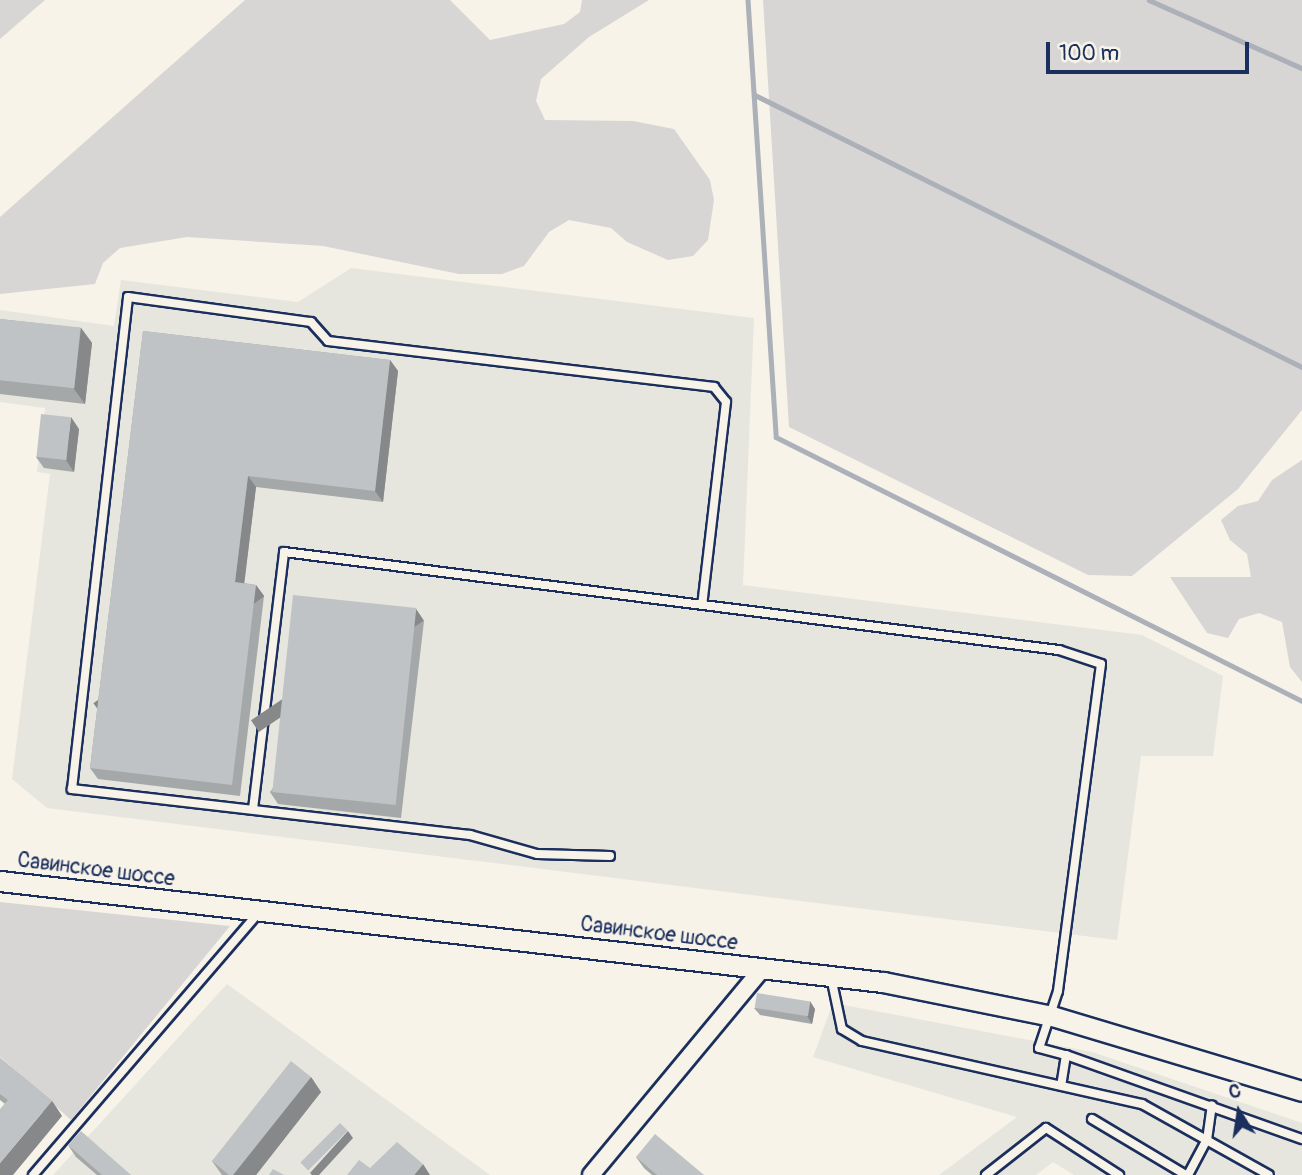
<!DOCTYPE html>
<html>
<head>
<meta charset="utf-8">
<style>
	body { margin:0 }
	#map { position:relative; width:1302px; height:1175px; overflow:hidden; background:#f7f3e8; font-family:Pangolin,sans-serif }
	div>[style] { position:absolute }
	.built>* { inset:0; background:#e6e5de }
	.green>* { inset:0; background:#d7d6d4 }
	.stream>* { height:4.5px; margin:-2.25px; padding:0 2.25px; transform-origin:2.25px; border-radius:2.25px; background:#acb0b9 }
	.roads { filter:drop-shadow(2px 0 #1b2f5e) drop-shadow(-2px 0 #1b2f5e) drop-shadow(0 2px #1b2f5e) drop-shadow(0 -2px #1b2f5e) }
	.service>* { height:8px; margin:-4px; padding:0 4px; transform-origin:4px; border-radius:4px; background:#f7f3e8 }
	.minor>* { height:16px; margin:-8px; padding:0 8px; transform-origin:8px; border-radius:8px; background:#f7f3e8 }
	.tertiary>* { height:19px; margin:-9.5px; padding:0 9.5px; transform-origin:9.5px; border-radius:9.5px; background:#f7f3e8 }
	.wall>* { inset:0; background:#a5a8a9 }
	.shaded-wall>* { inset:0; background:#86888a; transform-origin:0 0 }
	.building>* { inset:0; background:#c0c3c5; transform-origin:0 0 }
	span { translate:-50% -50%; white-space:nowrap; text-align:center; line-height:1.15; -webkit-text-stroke:6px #f7f3e8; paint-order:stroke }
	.street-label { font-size:21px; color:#1b2f5e }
	.north { position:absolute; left:1204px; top:1077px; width:70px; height:70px; -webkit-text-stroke:5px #f7f3e8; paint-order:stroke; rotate:348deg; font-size:19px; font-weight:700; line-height:28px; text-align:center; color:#1b2f5e }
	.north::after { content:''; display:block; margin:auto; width:24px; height:32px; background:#1b2f5e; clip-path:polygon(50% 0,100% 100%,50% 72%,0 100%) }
	.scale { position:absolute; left:1046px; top:42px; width:203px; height:32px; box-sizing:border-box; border:4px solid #1b2f5e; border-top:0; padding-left:9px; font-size:21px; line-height:24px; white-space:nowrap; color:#1b2f5e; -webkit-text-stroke:5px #f7f3e8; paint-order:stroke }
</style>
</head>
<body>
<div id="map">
	<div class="built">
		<div style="clip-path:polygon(351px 268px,754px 318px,743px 585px,1142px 635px,1223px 676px,1213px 756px,1141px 756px,1117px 940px,47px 808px,12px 779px,50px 474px,37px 472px,45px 408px,0 402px,0 310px,114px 326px,121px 280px,298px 302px)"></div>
		<div style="clip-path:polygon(227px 984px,490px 1175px,53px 1175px)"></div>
		<div style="clip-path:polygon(833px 1003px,1092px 1052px,1302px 1123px,1302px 1175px,1074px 1175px,1053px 1162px,1036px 1175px,939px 1175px,1017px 1117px,813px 1057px)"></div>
	</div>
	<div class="green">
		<div style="clip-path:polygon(0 0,45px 0,0 39px)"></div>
		<div style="clip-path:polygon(245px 0,450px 0,490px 40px,564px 24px,580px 12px,582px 0,649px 0,589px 37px,541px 79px,536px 101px,545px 120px,633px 121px,674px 129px,710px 180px,714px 200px,708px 240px,693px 256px,668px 260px,627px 242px,611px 228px,569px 220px,549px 232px,524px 266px,502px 274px,459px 274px,323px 246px,187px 237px,120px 248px,103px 263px,95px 284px,0 294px,0 217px)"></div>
		<div style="clip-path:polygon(763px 0,1302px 0,1302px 410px,1238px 489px,1132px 576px,1088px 575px,789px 427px)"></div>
		<div style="clip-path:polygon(1302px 460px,1302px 682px,1290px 667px,1282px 622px,1259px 613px,1239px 619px,1228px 638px,1207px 633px,1170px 577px,1251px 577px,1247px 554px,1230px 540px,1221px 520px,1238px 506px,1258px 501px,1272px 480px)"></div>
		<div style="clip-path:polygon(0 902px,230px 926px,71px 1120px,0 1057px)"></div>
	</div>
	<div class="stream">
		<div style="left:748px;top:0;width:438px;rotate:86.3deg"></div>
		<div style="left:776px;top:437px;width:589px;rotate:26.65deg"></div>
		<div style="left:1149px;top:0;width:167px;rotate:24deg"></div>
		<div style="left:755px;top:95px;width:611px;rotate:26.44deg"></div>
	</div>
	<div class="roads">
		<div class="service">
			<div style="left:253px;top:809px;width:259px;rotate:-83.1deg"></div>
			<div style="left:284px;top:552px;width:781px;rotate:7.21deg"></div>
			<div style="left:1059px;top:650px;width:44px;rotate:18.4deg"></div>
			<div style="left:1101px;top:664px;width:330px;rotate:97.5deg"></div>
			<div style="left:1058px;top:991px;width:60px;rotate:108.4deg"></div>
			<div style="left:1039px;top:1048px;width:28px;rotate:15deg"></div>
			<div style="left:1066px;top:1055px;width:31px;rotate:99deg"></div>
			<div style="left:610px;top:856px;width:73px;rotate:-178.4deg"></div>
			<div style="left:537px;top:854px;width:70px;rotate:-164.2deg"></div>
			<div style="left:470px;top:835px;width:401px;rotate:-173.4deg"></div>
			<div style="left:72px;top:789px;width:495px;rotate:-83.5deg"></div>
			<div style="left:128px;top:297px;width:185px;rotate:7.8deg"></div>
			<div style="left:311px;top:322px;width:25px;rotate:48deg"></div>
			<div style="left:328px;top:341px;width:389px;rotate:6.8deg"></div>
			<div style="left:714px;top:387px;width:19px;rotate:51deg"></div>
			<div style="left:726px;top:402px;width:204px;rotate:96.7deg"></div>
			<div style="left:831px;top:977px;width:53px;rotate:78.1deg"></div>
			<div style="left:842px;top:1029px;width:23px;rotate:31deg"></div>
			<div style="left:862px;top:1041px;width:287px;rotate:12.7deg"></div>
			<div style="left:1142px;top:1104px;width:145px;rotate:29.2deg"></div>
			<div style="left:1066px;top:1055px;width:251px;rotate:19.6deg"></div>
			<div style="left:1092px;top:1119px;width:109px;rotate:30.8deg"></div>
			<div style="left:33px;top:1175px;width:347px;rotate:-49.3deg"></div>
			<div style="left:986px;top:1175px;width:76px;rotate:-38.1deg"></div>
			<div style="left:1046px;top:1128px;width:87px;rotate:32.8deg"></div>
			<div style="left:1188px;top:1175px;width:40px;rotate:-62deg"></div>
			<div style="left:1207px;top:1140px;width:35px;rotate:-82deg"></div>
		</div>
		<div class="minor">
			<div style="left:591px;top:1175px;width:268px;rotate:-50.3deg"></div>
		</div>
		<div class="tertiary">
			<div style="left:0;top:881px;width:889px;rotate:6.53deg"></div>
			<div style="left:883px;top:982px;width:172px;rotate:11.4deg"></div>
			<div style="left:1052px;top:1016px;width:261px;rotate:16.7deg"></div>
		</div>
	</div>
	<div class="wall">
		<div style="clip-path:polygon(0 319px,81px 328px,92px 343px,85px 404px,0 394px)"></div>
		<div style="clip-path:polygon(143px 331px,390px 360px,398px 371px,383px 502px,256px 487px,244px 583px,256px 585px,264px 596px,240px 796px,98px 779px,90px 768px)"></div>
		<div style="clip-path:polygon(79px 429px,74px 472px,44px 468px,36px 457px)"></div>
		<div style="clip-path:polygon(416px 609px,424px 621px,401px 818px,278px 804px,270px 792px)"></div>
		<div style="clip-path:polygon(754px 1008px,815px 1009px,812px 1024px,760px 1015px)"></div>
		<div style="clip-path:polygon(0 1058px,52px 1101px,62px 1116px,5px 1104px,0 1100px)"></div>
		<div style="clip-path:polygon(311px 1077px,321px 1092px,256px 1175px,222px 1175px,212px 1161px)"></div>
		<div style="clip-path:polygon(68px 1145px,131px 1175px,97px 1175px,76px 1157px)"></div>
		<div style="clip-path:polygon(636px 1157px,704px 1175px,652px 1175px,644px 1168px)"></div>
	</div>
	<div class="shaded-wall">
		<div style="clip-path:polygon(81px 328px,92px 343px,85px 404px,74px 389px)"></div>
		<div style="clip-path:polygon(390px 360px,398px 371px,383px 502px,375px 491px)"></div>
		<div style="clip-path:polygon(71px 417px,79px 429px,74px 472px,66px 460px)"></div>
		<div style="clip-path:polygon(248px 476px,256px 487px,243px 594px,235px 582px)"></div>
		<div style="left:256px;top:585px;width:14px;height:201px;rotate:54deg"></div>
		<div style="left:416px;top:609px;width:14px;height:199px;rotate:56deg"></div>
		<div style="clip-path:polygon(810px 1001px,815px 1009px,812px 1024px,807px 1016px)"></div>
		<div style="clip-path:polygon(311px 1077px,321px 1092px,256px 1175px,233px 1175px)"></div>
		<div style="clip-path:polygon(52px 1101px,62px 1116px,13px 1175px,0 1175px,0 1163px)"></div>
		<div style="clip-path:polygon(348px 1131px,353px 1138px,319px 1175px,312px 1175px,310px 1173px)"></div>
		<div style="clip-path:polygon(423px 1164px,430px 1175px,414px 1175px)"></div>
	</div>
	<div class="building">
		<div style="left:0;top:319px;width:81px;height:61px;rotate:6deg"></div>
		<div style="clip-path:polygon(143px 331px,390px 360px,375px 491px,248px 476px,235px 582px,256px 585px,232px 785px,90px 768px)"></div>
		<div style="left:41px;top:414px;width:30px;height:43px;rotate:6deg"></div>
		<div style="left:293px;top:595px;width:124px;height:198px;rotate:6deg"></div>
		<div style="left:757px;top:993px;width:54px;height:15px;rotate:9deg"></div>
		<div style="clip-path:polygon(0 1058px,52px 1101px,0 1163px,0 1109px,8px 1100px,0 1094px)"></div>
		<div style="clip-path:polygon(291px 1061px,311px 1077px,233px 1175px,229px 1175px,212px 1161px)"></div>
		<div style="left:340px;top:1123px;width:11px;height:56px;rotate:45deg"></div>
		<div style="clip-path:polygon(81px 1131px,131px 1175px,102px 1175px,68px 1145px)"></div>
		<div style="clip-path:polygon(655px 1134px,704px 1175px,657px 1175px,636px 1157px)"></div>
		<div style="clip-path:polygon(397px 1142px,423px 1164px,414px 1175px,347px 1175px,359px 1160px,370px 1168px)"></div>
		<div style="clip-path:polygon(273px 1169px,284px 1175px,269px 1175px)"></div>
	</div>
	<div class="street-label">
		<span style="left:96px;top:870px;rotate:7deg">Савинское шоссе</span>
		<span style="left:659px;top:934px;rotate:7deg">Савинское шоссе</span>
	</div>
	<div class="north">С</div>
	<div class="scale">100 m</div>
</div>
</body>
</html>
